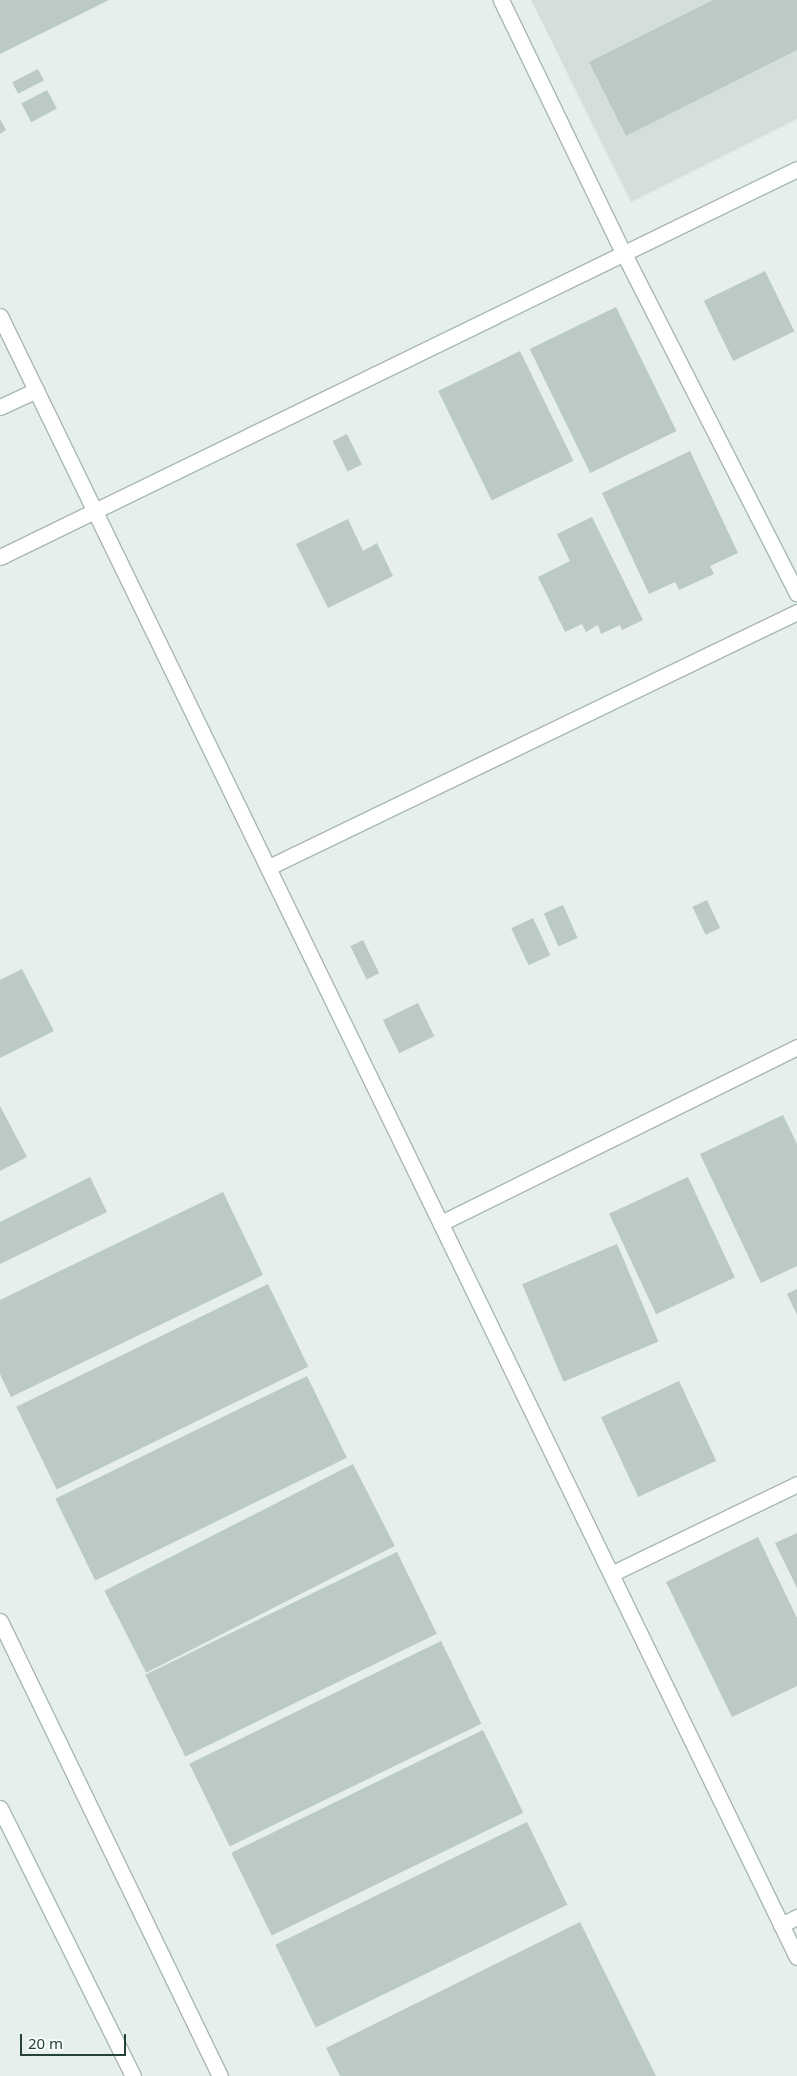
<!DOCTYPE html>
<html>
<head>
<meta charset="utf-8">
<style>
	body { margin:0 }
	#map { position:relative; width:797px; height:2076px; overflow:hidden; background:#e6efeb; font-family:"Noto Sans",sans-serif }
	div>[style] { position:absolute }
	.built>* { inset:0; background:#d4dfda }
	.building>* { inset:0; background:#bbcac4; transform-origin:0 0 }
	.roads { filter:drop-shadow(1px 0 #a8b8b2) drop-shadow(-1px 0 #a8b8b2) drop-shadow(0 1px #a8b8b2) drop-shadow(0 -1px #a8b8b2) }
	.minor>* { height:15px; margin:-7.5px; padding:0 7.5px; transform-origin:7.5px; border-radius:7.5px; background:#fff }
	span { translate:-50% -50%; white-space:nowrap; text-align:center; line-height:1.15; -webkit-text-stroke:4.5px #f7fbf9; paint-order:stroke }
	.scale { position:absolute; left:20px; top:2034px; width:106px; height:22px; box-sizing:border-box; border:2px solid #24423a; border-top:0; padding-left:6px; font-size:15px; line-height:18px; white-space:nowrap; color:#24423a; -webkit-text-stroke:4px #f7fbf9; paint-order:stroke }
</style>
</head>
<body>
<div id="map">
	<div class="built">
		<div style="clip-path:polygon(531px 0,797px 0,797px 119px,631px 202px)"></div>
	</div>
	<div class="building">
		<div style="clip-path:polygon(0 0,109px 0,0 54px)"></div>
		<div style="clip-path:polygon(713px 0,797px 0,797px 50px,626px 136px,589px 62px)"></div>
		<div style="left:38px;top:69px;width:13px;height:29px;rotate:63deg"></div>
		<div style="left:47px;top:90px;width:21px;height:29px;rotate:62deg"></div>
		<div style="clip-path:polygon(0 119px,6px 130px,0 134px)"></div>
		<div style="left:765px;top:271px;width:67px;height:68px;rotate:64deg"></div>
		<div style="left:616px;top:307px;width:138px;height:96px;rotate:64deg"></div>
		<div style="left:520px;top:351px;width:122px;height:91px;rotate:64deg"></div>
		<div style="left:347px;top:434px;width:34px;height:16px;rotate:64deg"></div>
		<div style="clip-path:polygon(690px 451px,738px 553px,710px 566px,714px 574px,679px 590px,675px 582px,649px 594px,602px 493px)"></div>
		<div style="clip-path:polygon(592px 517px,643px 620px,622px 630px,620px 625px,601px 634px,598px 625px,586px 632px,582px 624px,565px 632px,538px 577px,570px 561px,557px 534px)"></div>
		<div style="clip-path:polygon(348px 519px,363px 551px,377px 543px,393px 576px,328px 608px,296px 544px)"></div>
		<div style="left:707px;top:900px;width:31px;height:16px;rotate:65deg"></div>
		<div style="left:563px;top:905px;width:36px;height:21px;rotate:66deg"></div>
		<div style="left:533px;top:918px;width:41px;height:24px;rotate:65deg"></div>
		<div style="left:363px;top:940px;width:37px;height:14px;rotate:64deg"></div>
		<div style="clip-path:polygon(22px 969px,54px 1031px,0 1058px,0 980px)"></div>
		<div style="left:418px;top:1003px;width:37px;height:39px;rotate:64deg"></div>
		<div style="clip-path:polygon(0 1106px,27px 1157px,0 1171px)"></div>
		<div style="clip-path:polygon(783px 1115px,797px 1144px,797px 1266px,761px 1283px,700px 1154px)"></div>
		<div style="clip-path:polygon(90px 1177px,107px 1212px,0 1264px,0 1222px)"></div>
		<div style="left:688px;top:1177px;width:111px;height:87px;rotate:65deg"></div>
		<div style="clip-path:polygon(223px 1192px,263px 1275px,11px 1397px,0 1374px,0 1300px)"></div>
		<div style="left:617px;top:1244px;width:106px;height:103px;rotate:67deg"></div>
		<div style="left:268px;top:1284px;width:92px;height:280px;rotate:64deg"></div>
		<div style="clip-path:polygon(797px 1289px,797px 1315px,787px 1294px)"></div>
		<div style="left:307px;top:1376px;width:91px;height:280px;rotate:64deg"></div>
		<div style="left:679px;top:1381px;width:88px;height:86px;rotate:65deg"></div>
		<div style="left:353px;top:1464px;width:92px;height:279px;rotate:63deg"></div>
		<div style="clip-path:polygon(797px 1533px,797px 1588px,775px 1543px)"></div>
		<div style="clip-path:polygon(758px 1537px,797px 1618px,797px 1686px,732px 1717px,666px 1582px)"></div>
		<div style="left:397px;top:1552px;width:91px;height:280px;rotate:64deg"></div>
		<div style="left:441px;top:1641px;width:92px;height:280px;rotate:64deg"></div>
		<div style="left:483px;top:1730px;width:92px;height:280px;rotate:64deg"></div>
		<div style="left:527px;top:1822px;width:92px;height:280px;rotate:64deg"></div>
		<div style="clip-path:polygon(580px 1922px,656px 2076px,340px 2076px,326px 2048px)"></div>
	</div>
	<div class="roads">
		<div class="minor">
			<div style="left:501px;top:0;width:282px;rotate:64.2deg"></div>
			<div style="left:624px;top:254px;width:381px;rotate:63deg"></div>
			<div style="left:0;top:316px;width:1824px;rotate:64.1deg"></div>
			<div style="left:0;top:407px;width:40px;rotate:-25deg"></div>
			<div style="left:0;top:557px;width:886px;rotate:-25.96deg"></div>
			<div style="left:269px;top:867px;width:586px;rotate:-25.78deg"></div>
			<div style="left:441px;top:1223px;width:397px;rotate:-26.3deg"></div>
			<div style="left:611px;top:1574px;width:207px;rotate:-25.8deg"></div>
			<div style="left:0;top:1621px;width:505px;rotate:64.2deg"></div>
			<div style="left:0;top:1808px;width:299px;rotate:63.6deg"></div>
			<div style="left:781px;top:1925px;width:18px;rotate:-27deg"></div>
		</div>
	</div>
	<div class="scale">20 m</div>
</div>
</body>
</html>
